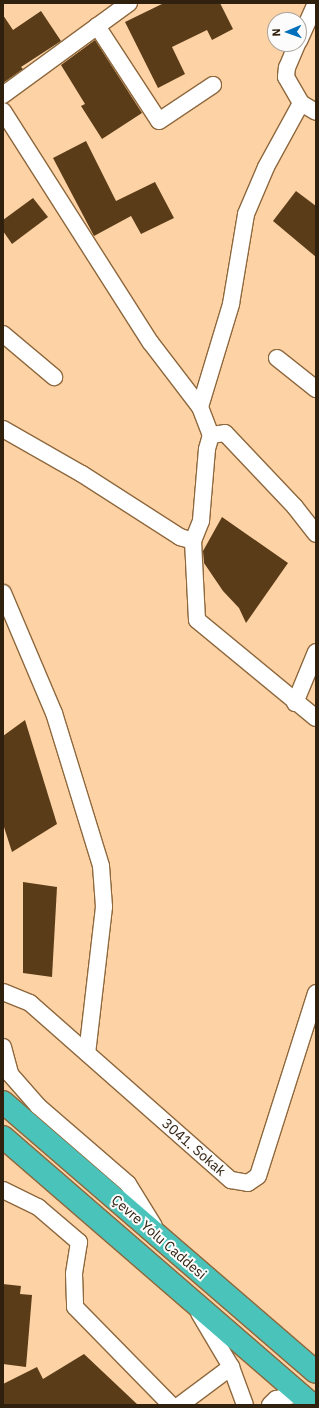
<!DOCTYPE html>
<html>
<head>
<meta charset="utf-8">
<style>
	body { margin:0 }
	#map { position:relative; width:319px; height:1408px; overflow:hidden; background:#fdd2a5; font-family:"IBM Plex Sans",sans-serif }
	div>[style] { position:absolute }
	.building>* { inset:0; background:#5a3c19 }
	.roads { filter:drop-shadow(1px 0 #8e683d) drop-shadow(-1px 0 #8e683d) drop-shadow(0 1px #8e683d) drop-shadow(0 -1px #8e683d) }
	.minor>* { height:16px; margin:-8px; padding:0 8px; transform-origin:8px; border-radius:8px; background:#fff }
	.highway>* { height:22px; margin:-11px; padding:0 11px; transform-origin:11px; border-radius:11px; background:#4ac4bb }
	span { translate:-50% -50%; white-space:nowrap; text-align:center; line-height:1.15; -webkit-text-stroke:4px #fcfcfc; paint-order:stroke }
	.street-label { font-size:14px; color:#30200e }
	.frame { position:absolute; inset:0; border:4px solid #30200e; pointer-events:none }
	.north { position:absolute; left:267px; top:12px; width:40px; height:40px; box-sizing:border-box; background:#fcfcfc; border:1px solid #aaa49d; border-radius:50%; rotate:268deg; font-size:11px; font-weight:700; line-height:16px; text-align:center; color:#30200e }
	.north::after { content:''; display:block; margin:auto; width:14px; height:18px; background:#0270bb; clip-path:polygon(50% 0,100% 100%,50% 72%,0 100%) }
</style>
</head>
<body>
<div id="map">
	<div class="building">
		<div style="clip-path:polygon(164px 3px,220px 3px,233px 29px,212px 40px,207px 30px,172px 47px,185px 74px,158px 88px,125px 22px)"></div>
		<div style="clip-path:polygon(41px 11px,61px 41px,21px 67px,23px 69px,3px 83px,3px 15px,13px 30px)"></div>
		<div style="clip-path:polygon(95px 40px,142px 113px,102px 139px,81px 106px,85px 104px,61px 65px)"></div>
		<div style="clip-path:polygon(86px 141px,116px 201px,155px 182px,174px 218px,141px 234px,131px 216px,94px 236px,53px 158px)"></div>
		<div style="clip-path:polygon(296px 191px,316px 206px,316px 257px,273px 221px)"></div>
		<div style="clip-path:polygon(33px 198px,48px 217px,12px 244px,3px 231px,3px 220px)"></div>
		<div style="clip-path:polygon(222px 517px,288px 563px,246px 623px,239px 608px,223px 591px,204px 563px,203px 551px)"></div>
		<div style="clip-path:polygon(25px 720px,57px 824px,12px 852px,3px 824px,3px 736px)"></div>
		<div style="clip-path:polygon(23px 882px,57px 887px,52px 977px,23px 973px)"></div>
		<div style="clip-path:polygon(3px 1284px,21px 1286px,20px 1294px,32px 1295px,26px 1367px,3px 1364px)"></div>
		<div style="clip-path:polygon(84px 1354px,138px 1405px,3px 1405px,3px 1384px,37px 1367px,43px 1379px)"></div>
	</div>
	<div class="roads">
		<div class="minor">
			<div style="left:97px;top:26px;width:113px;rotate:56.9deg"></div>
			<div style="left:159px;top:121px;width:65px;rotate:-33.7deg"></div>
			<div style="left:299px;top:41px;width:42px;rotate:-65.9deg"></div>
			<div style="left:297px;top:44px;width:25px;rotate:113deg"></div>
			<div style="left:287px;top:67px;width:10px;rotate:96deg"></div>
			<div style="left:286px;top:77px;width:30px;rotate:60deg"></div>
			<div style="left:301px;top:103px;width:17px;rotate:31deg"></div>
			<div style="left:3px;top:95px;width:156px;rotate:-36.1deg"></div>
			<div style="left:3px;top:111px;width:275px;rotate:57.5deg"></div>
			<div style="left:151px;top:343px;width:81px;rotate:52.6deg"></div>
			<div style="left:200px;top:407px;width:30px;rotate:69deg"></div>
			<div style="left:211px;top:435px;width:14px;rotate:-8deg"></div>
			<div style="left:225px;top:433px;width:102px;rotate:46.6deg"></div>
			<div style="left:295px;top:507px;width:34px;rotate:52deg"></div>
			<div style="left:3px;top:334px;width:67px;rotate:40.1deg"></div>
			<div style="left:277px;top:358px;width:50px;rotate:38.5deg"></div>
			<div style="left:200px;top:407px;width:108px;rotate:-73.2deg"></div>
			<div style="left:231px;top:304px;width:91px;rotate:-80.5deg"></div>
			<div style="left:246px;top:214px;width:51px;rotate:-66.9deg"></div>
			<div style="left:266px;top:167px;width:73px;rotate:-61.3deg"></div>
			<div style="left:3px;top:429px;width:91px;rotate:29.7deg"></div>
			<div style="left:82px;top:474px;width:117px;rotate:32.7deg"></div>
			<div style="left:180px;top:537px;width:14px;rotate:17deg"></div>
			<div style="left:211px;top:435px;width:15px;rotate:106deg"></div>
			<div style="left:207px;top:449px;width:72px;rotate:94.8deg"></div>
			<div style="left:201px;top:521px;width:22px;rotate:112deg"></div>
			<div style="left:193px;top:541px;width:79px;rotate:87.1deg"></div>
			<div style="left:197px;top:620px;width:154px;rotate:39.5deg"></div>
			<div style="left:3px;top:593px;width:130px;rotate:67deg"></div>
			<div style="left:54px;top:713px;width:160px;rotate:72.9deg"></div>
			<div style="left:101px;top:866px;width:41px;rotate:85.8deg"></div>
			<div style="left:104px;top:907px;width:147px;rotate:96.6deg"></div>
			<div style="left:295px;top:703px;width:55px;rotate:-67.6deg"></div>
			<div style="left:3px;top:992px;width:29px;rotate:22deg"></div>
			<div style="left:30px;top:1003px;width:268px;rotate:41.4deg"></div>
			<div style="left:231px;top:1180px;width:17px;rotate:10deg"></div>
			<div style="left:248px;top:1183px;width:12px;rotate:-35deg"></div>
			<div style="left:258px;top:1176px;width:192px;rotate:-72.4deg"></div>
			<div style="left:3px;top:1047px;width:28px;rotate:75deg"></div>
			<div style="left:10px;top:1074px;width:43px;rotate:48.8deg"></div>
			<div style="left:38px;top:1106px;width:119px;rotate:40.9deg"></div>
			<div style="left:128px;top:1184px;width:49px;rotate:58.2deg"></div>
			<div style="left:3px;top:1190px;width:39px;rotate:26deg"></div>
			<div style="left:38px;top:1207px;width:54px;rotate:40.5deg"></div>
			<div style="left:79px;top:1242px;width:32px;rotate:99deg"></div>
			<div style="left:74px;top:1274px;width:33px;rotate:88deg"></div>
			<div style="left:75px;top:1307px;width:137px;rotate:45.6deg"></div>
			<div style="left:199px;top:1313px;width:63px;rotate:59.3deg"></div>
			<div style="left:231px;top:1367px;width:40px;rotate:69.8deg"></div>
			<div style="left:180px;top:1405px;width:64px;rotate:-36.7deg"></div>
			<div style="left:270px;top:1405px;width:8px;rotate:-45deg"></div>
			<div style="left:276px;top:1399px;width:24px;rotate:-12deg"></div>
		</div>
		<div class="highway">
			<div style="left:3px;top:1102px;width:413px;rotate:40.8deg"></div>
			<div style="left:3px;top:1137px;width:409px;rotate:40.9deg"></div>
		</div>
	</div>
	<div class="street-label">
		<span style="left:194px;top:1147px;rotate:41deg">3041. Sokak</span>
		<span style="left:159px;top:1237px;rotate:41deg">Çevre Yolu Caddesi</span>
	</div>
	<div class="frame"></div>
	<div class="north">N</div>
</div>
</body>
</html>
